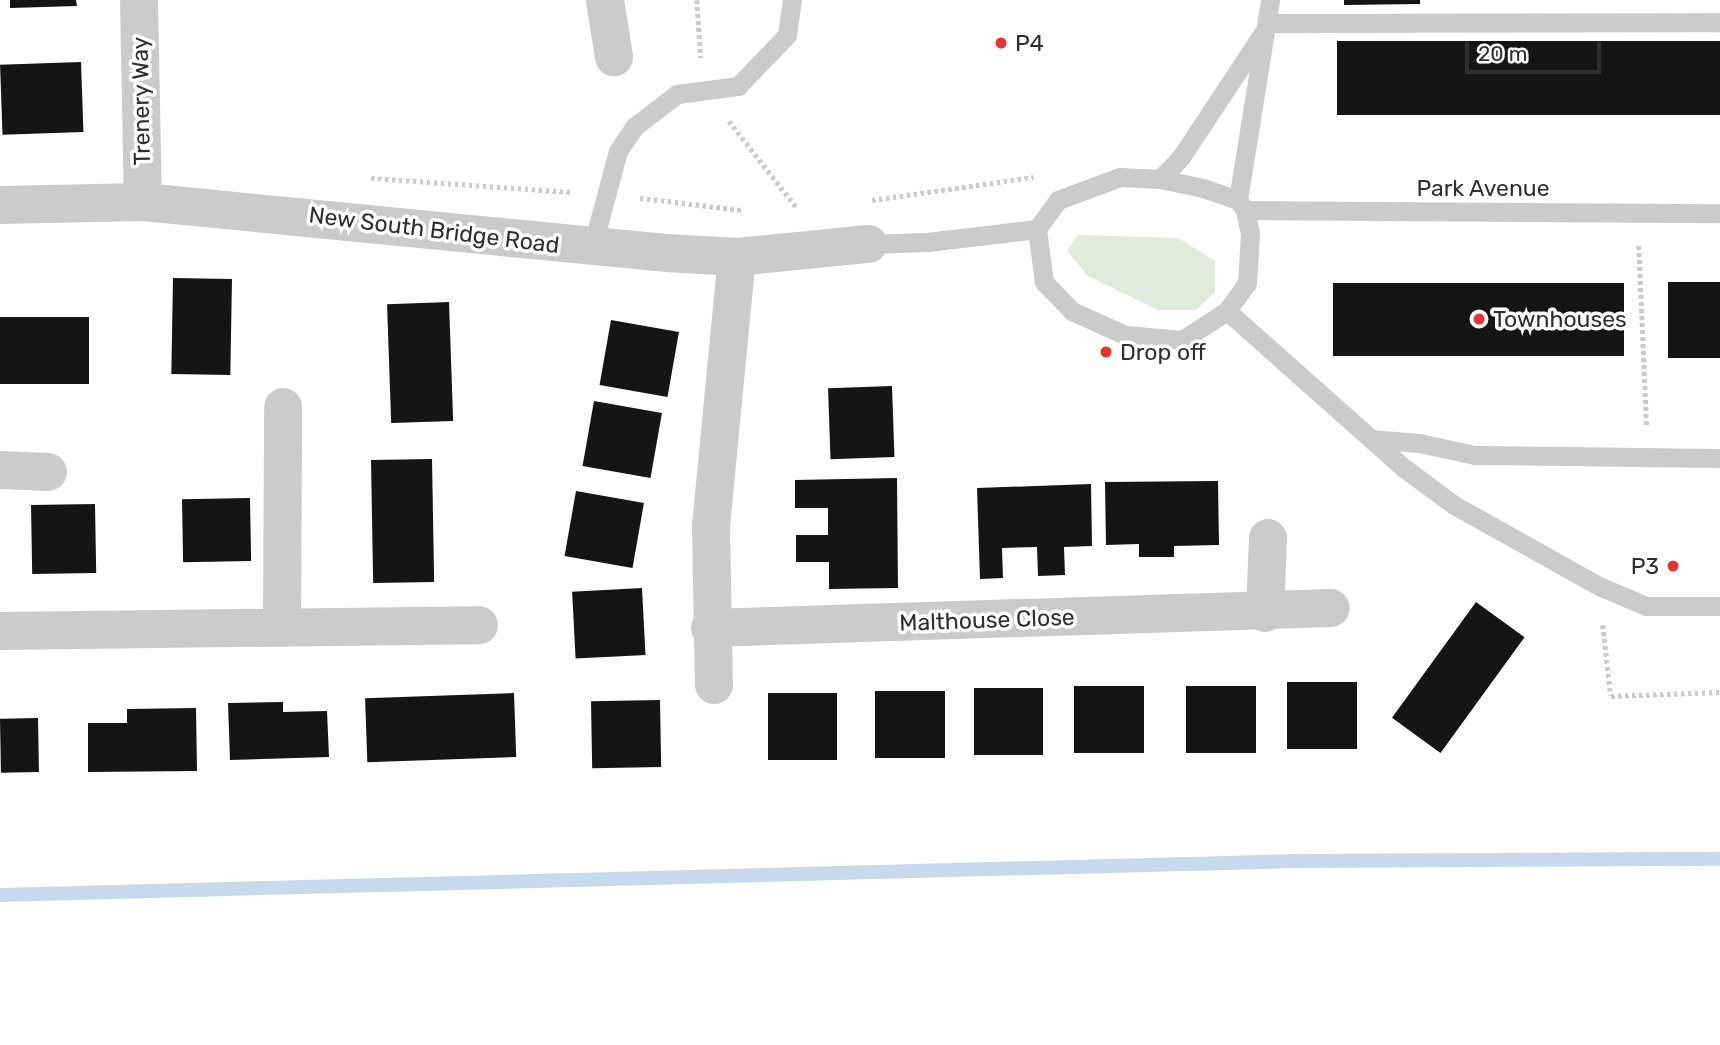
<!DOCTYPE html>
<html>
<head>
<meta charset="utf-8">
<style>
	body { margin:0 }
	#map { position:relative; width:1720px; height:1045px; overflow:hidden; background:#fff; font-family:Rubik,sans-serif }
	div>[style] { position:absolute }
	.green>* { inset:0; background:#e2ebdb }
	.stream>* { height:14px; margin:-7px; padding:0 7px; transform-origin:7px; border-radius:7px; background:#c7daeb }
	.building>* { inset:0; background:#151515; transform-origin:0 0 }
	.path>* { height:4.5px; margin-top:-2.25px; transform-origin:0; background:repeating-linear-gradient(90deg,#cbcbcb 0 3.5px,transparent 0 7px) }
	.lane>* { height:19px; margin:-9.5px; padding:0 9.5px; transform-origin:9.5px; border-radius:9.5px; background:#cbcbcb }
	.street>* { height:38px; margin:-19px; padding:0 19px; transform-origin:19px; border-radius:19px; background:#cbcbcb }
	.dots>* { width:19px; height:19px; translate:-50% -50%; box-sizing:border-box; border:4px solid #fff; border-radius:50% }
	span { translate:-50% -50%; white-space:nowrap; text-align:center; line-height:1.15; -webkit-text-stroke:7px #fff; paint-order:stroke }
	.poi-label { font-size:23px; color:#2e2e2e }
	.left { translate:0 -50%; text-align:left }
	.right { translate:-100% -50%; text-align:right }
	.street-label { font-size:23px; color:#2e2e2e }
	.scale { position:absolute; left:1465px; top:42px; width:136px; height:32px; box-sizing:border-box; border:4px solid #2e2e2e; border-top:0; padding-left:9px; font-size:21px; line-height:24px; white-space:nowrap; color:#2e2e2e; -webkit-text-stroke:5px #fff; paint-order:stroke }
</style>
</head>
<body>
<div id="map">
	<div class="green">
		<div style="clip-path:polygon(1078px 235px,1178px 238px,1215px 261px,1215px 292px,1196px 310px,1158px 310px,1088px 276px,1067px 251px)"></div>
	</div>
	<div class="stream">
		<div style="left:0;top:895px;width:1296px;rotate:-1.5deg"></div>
		<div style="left:1296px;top:861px;width:424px;rotate:-0.3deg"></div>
	</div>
	<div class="building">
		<div style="clip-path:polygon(10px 0,76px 0,77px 6px,10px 8px)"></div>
		<div style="clip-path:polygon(1344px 0,1420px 0,1420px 4px,1344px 5px)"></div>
		<div style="left:1337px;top:41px;width:383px;height:74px"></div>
		<div style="left:81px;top:62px;width:70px;height:81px;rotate:88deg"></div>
		<div style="left:173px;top:278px;width:59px;height:96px;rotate:1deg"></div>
		<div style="left:1668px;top:282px;width:52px;height:76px"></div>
		<div style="left:1333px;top:283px;width:291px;height:73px"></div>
		<div style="left:449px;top:302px;width:119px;height:62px;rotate:88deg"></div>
		<div style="left:0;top:317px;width:89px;height:67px"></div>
		<div style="left:611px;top:320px;width:69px;height:66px;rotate:10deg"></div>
		<div style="left:892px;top:386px;width:71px;height:64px;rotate:88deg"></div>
		<div style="left:594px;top:401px;width:69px;height:66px;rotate:10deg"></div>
		<div style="left:432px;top:459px;width:123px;height:61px;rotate:89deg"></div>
		<div style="clip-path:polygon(897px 478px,898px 588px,829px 589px,829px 562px,796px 562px,796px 535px,828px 535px,828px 508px,795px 508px,795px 480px)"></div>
		<div style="clip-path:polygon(1218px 481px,1219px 545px,1174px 546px,1174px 557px,1139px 557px,1139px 544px,1106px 545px,1105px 482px)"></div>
		<div style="clip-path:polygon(1091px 484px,1092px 546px,1064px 547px,1065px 575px,1038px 576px,1037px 547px,1002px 548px,1003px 578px,980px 579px,977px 488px)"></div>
		<div style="left:576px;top:491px;width:69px;height:66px;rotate:10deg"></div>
		<div style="left:250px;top:498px;width:63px;height:68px;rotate:89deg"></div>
		<div style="left:95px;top:504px;width:69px;height:64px;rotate:89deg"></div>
		<div style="left:642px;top:588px;width:67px;height:70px;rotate:87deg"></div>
		<div style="left:1476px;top:602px;width:60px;height:143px;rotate:36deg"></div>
		<div style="left:1287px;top:682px;width:70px;height:67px"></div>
		<div style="left:1144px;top:686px;width:67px;height:70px;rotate:90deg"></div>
		<div style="left:1256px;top:686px;width:67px;height:70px;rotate:90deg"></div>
		<div style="left:1043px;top:688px;width:67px;height:69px;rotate:90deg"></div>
		<div style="left:945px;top:691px;width:67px;height:70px;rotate:90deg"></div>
		<div style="left:514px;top:693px;width:64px;height:149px;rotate:88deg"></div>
		<div style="left:768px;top:693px;width:69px;height:67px"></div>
		<div style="left:660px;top:700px;width:67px;height:69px;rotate:89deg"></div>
		<div style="clip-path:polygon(283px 702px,283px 712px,327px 711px,329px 757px,230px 760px,228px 703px)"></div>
		<div style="clip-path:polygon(196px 708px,197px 771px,88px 772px,88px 723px,127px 723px,127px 709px)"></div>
		<div style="left:38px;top:718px;width:54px;height:38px;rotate:89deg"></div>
	</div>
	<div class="path">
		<div style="left:697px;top:0;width:58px;rotate:86.1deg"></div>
		<div style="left:729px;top:121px;width:110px;rotate:52deg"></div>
		<div style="left:371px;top:178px;width:201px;rotate:4deg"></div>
		<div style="left:640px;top:198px;width:103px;rotate:6.7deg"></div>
		<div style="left:872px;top:200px;width:163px;rotate:-8.1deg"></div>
		<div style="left:1639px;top:246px;width:180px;rotate:87.5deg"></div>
		<div style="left:1603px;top:625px;width:71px;rotate:83.6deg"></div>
		<div style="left:1611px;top:696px;width:109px;rotate:-2.1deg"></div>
	</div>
	<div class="lane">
		<div style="left:1269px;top:23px;width:451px;rotate:-0.1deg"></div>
		<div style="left:1120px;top:177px;width:40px;rotate:2.9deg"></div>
		<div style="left:1160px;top:179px;width:44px;rotate:11.8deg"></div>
		<div style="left:1203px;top:188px;width:37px;rotate:19deg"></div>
		<div style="left:1238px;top:200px;width:12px;rotate:55deg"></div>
		<div style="left:1245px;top:210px;width:24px;rotate:78deg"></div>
		<div style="left:1250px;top:233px;width:50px;rotate:93.4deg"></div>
		<div style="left:1247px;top:283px;width:34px;rotate:126deg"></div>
		<div style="left:1227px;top:311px;width:54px;rotate:147.2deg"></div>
		<div style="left:1182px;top:340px;width:57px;rotate:-175deg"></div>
		<div style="left:1125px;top:335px;width:58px;rotate:-155.6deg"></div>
		<div style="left:1072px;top:311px;width:40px;rotate:-134deg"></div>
		<div style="left:1044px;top:282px;width:53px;rotate:-97.5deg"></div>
		<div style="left:1037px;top:229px;width:36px;rotate:-54deg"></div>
		<div style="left:1058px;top:200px;width:66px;rotate:-20.4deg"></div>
		<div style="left:1160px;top:179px;width:30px;rotate:-46deg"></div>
		<div style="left:1181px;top:157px;width:149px;rotate:-56.5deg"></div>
		<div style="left:1238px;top:200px;width:203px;rotate:-80.9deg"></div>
		<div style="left:1245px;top:210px;width:475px;rotate:0.4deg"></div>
		<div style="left:868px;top:244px;width:59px;rotate:-1.9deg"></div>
		<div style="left:927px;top:242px;width:111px;rotate:-6.7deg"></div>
		<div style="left:592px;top:248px;width:100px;rotate:-75deg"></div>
		<div style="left:618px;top:151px;width:29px;rotate:-56deg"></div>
		<div style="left:634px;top:127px;width:54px;rotate:-37.5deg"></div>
		<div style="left:677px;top:94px;width:62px;rotate:-7.5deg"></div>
		<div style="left:738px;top:86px;width:71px;rotate:-46.1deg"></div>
		<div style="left:787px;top:35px;width:35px;rotate:-82deg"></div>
		<div style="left:1227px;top:311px;width:237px;rotate:41.6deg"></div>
		<div style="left:1404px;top:468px;width:62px;rotate:36.5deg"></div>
		<div style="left:1454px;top:505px;width:166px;rotate:29.2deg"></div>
		<div style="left:1599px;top:586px;width:51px;rotate:23.1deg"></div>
		<div style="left:1646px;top:606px;width:74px"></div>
		<div style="left:1371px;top:439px;width:48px;rotate:4.8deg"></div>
		<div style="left:1419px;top:443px;width:57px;rotate:12.1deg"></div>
		<div style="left:1475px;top:455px;width:245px;rotate:0.7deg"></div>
	</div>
	<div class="street">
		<div style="left:139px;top:0;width:202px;rotate:88.9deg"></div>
		<div style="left:605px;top:0;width:58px;rotate:81deg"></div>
		<div style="left:0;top:205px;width:143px;rotate:-1.2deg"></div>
		<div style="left:143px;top:202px;width:525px;rotate:5.57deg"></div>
		<div style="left:666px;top:253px;width:71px;rotate:3.2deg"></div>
		<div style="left:737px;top:257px;width:132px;rotate:-5.7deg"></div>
		<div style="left:0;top:470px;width:48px;rotate:2.4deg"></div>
		<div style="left:1265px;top:613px;width:75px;rotate:-87.7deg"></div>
		<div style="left:282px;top:627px;width:220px;rotate:-89.7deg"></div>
		<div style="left:710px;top:628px;width:621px;rotate:-1.84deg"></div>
		<div style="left:0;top:631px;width:479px;rotate:-0.7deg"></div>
		<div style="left:714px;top:685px;width:159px;rotate:-91.1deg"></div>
		<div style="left:711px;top:526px;width:270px;rotate:-84.5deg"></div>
	</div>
	<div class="dots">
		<div style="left:1001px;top:43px;background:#e43330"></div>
		<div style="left:1479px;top:319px;background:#e43330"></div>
		<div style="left:1106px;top:352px;background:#e43330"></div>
		<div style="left:1673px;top:566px;background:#e43330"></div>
	</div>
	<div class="poi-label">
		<span class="left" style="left:1015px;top:43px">P4</span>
		<span class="left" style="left:1493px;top:319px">Townhouses</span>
		<span class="left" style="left:1120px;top:352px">Drop off</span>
		<span class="right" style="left:1659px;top:566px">P3</span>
	</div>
	<div class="street-label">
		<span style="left:141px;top:101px;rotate:-91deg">Trenery Way</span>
		<span style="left:1483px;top:188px">Park Avenue</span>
		<span style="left:434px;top:230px;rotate:7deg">New South Bridge Road</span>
		<span style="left:987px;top:620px;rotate:-2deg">Malthouse Close</span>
	</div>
	<div class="scale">20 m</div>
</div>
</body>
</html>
